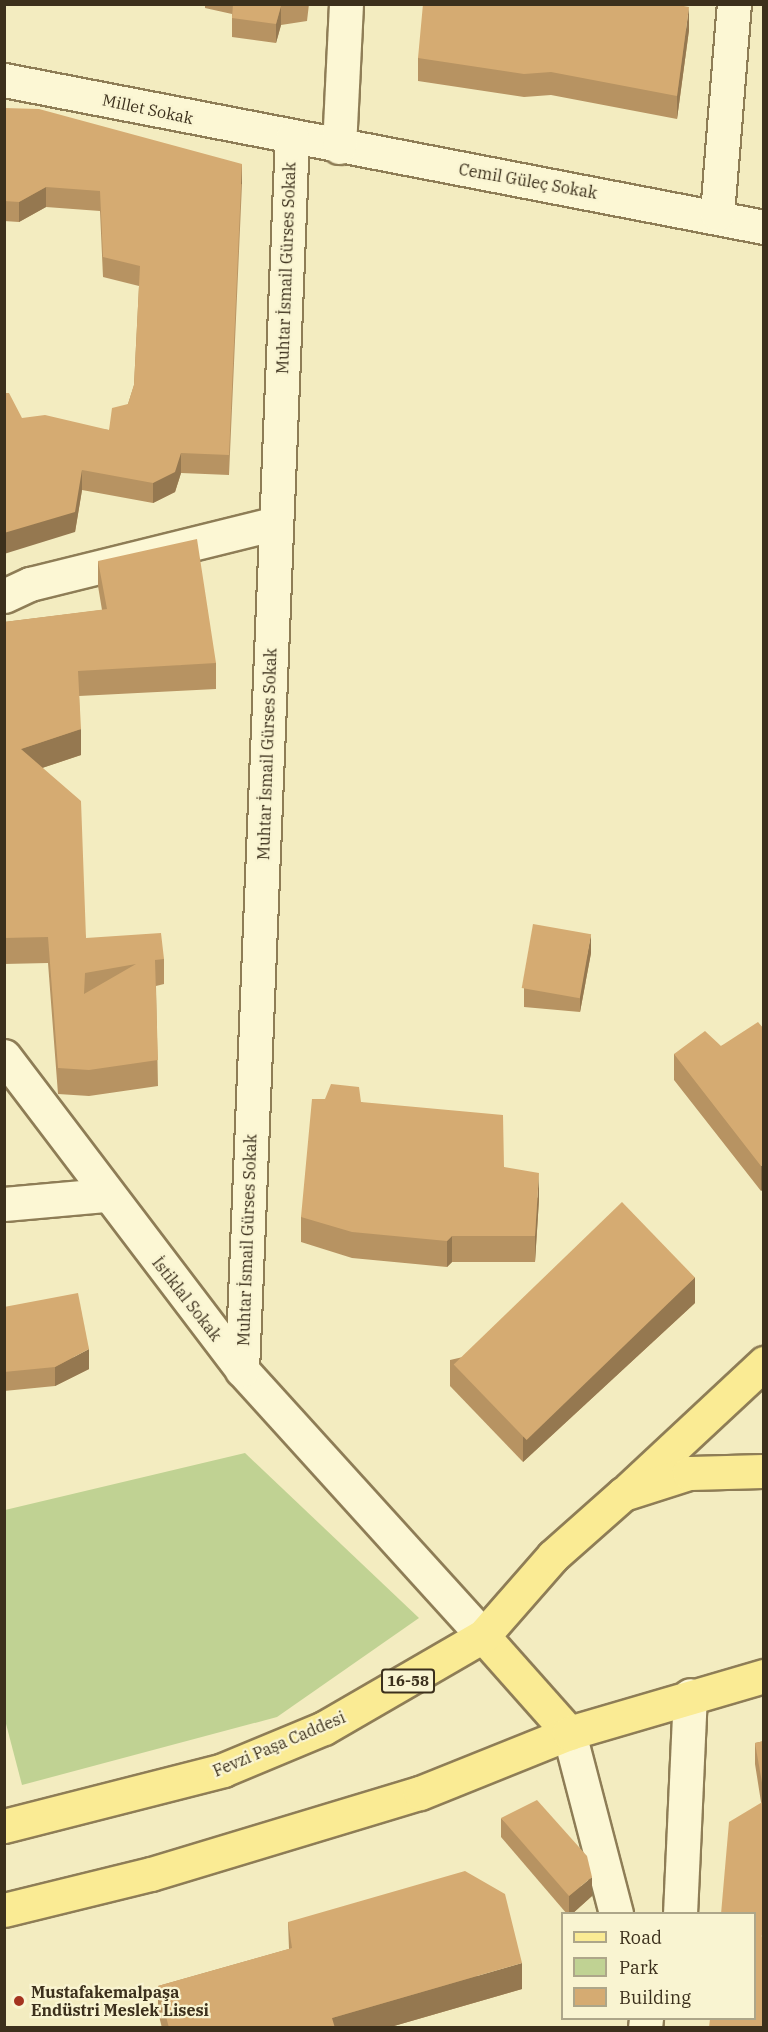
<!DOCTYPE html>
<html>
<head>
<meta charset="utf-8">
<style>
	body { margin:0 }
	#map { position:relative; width:768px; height:2032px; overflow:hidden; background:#f3ecc0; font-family:"IBM Plex Serif",serif }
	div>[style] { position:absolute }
	.green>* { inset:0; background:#c0d293 }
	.roads { filter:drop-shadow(2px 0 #8e7d56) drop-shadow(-2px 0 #8e7d56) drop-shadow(0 2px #8e7d56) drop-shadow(0 -2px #8e7d56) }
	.street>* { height:33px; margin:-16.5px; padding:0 16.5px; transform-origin:16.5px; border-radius:16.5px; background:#fcf7d4 }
	.secondary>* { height:33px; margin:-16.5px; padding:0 16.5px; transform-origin:16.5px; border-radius:16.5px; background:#fcf7d4 }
	.primary>* { height:33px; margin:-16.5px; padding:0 16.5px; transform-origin:16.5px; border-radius:16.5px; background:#faeb94 }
	.wall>* { inset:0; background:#b79362 }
	.shaded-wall>* { inset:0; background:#957850; transform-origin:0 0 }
	.building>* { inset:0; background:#d5ab72; transform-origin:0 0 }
	.dots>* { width:16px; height:16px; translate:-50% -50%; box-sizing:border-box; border:3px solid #f9f4d1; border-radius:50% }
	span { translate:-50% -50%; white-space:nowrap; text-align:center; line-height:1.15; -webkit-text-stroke:4.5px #f9f4d1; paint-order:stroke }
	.shield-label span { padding:2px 4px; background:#f9f4d1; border:2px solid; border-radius:4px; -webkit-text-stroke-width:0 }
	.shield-label { font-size:15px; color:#3c301c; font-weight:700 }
	.street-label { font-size:16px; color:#3c301c }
	.poi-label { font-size:16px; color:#3c301c; font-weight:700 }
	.left { translate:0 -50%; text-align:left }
	.frame { position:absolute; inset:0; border:6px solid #3c301c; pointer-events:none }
	.legend { position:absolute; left:561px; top:1912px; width:195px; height:108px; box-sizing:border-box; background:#f9f4d1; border:2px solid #ada689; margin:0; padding:8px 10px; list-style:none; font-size:18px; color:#3c301c }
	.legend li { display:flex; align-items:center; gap:12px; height:30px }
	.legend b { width:30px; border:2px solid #ada689 }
</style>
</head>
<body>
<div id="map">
	<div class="green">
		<div style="clip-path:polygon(245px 1453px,419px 1618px,277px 1717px,22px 1785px,5px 1720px,5px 1510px)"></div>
	</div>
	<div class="roads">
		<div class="street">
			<div style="left:4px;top:80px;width:774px;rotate:10.95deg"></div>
			<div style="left:339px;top:147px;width:143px;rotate:-87.2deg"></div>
			<div style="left:717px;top:214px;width:211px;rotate:-85.4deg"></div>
			<div style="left:4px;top:596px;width:29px;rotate:-25deg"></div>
			<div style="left:30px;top:584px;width:253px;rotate:-13.9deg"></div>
			<div style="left:4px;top:1056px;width:394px;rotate:52.8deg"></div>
			<div style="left:242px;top:1370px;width:359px;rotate:47.8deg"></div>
			<div style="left:4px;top:1204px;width:101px;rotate:-5.1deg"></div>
			<div style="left:242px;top:1370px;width:1233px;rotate:-87.68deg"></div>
		</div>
		<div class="secondary">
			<div style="left:569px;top:1733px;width:187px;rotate:75.4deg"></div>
			<div style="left:680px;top:1914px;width:219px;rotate:-87.4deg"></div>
			<div style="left:645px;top:2028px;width:10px;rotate:-84deg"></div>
		</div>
		<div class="primary">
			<div style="left:629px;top:1489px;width:185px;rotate:-43deg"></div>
			<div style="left:483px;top:1636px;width:130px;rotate:48.4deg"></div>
			<div style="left:4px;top:1826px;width:226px;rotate:-14.3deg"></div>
			<div style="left:223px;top:1770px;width:109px;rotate:-22.6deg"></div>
			<div style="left:324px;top:1728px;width:184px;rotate:-30.1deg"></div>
			<div style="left:483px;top:1636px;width:106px;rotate:-48.8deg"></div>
			<div style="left:553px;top:1556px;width:94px;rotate:-41.5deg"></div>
			<div style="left:623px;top:1494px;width:69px;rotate:-17.7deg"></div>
			<div style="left:689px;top:1473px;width:75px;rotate:-1.5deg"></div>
			<div style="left:4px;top:1910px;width:151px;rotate:-13.8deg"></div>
			<div style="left:151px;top:1874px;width:281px;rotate:-16.8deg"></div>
			<div style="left:420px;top:1793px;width:161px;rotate:-21.9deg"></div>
			<div style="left:569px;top:1733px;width:203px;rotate:-16.3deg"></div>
		</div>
	</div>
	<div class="wall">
		<div style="clip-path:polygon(205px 4px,309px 4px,307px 21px,281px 25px,276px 43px,232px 37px,232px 14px,205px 8px)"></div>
		<div style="clip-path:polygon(689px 30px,677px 119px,551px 95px,524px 97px,418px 81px,418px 58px)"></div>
		<div style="clip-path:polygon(4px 108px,242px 184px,229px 475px,181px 473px,175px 492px,153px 503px,82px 490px,75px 532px,22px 418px,109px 430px,128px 404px,134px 385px,139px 286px,103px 277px,100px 211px,46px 207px,19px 222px,4px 221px)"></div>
		<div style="clip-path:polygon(98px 561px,216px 663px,216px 689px,79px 696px,81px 755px,42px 768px,86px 938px,164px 959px,164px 984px,156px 986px,158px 1086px,89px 1096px,58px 1094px,48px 963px,4px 964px,4px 622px,102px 610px,98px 586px)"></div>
		<div style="clip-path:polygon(591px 953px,580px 1012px,524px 1007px,524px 988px)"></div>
		<div style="clip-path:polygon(764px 1029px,761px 1191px,674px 1080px,674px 1054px,721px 1046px)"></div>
		<div style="clip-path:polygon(361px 1102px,504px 1167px,539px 1199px,535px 1262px,452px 1262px,447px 1267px,352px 1258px,301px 1242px,301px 1217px)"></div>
		<div style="clip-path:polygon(695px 1303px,523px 1462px,450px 1386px,450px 1360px)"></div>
		<div style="clip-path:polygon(4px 1307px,89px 1369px,55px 1386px,4px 1391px)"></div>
		<div style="clip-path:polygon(764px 1741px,764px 2028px,761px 1802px,755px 1764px,755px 1743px)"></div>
		<div style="clip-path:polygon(501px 1818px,592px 1896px,572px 1914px,567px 1914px,501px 1837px)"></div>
		<div style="clip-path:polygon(288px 1922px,522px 1989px,387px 2028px,162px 2028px,158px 2012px,158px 1986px,289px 1949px)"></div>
	</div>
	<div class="shaded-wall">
		<div style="clip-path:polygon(281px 6px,281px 25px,276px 43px,276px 24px)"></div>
		<div style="clip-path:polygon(689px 7px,689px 30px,677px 119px,677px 96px)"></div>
		<div style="left:242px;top:164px;width:20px;height:291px;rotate:90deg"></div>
		<div style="clip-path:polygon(46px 187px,46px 207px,19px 222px,19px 202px)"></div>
		<div style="clip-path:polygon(181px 453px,181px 473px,175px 492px,153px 503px,153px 483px)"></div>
		<div style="clip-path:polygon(82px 470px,82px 490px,75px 532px,4px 554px,4px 533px)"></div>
		<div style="clip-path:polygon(81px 729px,81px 755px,21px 775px,21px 749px)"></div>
		<div style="clip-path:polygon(591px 934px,591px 953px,580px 1012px,580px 992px)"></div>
		<div style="clip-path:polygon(764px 1164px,764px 1189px,761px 1191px,761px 1166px)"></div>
		<div style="clip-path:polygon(539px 1173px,539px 1199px,535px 1262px,535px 1236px)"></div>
		<div style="clip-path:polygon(452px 1236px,452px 1262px,447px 1267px,447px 1241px)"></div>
		<div style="clip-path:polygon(695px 1277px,695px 1303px,523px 1462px,523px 1437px)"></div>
		<div style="clip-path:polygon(89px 1349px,89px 1369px,55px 1386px,55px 1367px)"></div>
		<div style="clip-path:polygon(592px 1877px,592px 1896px,572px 1914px,569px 1914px,569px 1896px)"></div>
		<div style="clip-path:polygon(522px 1963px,522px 1989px,387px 2028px,332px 2028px,332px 2018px)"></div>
	</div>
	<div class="building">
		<div style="clip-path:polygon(233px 4px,291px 4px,281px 6px,276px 24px,232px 18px)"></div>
		<div style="clip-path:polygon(423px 4px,673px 4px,689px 7px,677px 96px,551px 72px,524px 74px,418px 58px)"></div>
		<div style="clip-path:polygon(4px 108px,39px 109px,242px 164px,229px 455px,181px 453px,175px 472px,153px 483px,82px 470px,75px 512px,4px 533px,4px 393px,9px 393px,22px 418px,45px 415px,109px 430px,112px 408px,128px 404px,134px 385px,140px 266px,103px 257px,100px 191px,46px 187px,19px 202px,4px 201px)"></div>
		<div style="clip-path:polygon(evenodd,197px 539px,216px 663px,78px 671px,81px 729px,21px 749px,81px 801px,86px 938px,161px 933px,164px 959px,155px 960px,158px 1060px,89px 1070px,58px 1068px,48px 937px,4px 938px,4px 622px,107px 609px,98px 561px,197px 539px,136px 964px,84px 994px,85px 973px,136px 964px)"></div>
		<div style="left:533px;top:924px;width:59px;height:65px;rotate:10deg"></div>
		<div style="clip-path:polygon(758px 1022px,764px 1029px,764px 1164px,761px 1166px,674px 1054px,705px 1031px,721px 1046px)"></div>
		<div style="clip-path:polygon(331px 1084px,359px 1087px,361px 1102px,503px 1115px,504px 1167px,539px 1173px,535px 1236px,452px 1236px,447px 1241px,352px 1232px,301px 1217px,312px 1099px,325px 1099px)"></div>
		<div style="left:622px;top:1202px;width:105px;height:234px;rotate:46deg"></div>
		<div style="clip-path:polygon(78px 1293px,89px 1349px,55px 1367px,4px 1372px,4px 1307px)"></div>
		<div style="clip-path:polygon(764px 1741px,764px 1794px,755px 1743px)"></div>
		<div style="clip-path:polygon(537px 1800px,587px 1856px,592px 1877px,569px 1896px,501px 1818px)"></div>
		<div style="clip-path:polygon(764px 1801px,764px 1935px,761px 1936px,764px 1937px,764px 2028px,709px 2028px,710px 2019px,754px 2019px,754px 1914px,721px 1914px,729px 1822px)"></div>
		<div style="clip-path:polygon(465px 1871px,505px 1894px,522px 1963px,332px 2018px,335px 2028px,169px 2028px,158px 1986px,292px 1948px,288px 1922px)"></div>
	</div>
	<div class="dots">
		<div style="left:19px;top:2001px;background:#a4331f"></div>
	</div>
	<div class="shield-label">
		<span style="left:408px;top:1681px">16-58</span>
	</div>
	<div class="street-label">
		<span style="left:148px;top:109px;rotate:12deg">Millet Sokak</span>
		<span style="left:528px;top:181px;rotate:10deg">Cemil Güleç Sokak</span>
		<span style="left:286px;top:268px;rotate:-88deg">Muhtar İsmail Gürses Sokak</span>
		<span style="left:267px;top:754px;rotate:-88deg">Muhtar İsmail Gürses Sokak</span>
		<span style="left:247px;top:1240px;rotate:-88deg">Muhtar İsmail Gürses Sokak</span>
		<span style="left:187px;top:1299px;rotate:52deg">İstiklal Sokak</span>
		<span style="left:279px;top:1744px;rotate:-23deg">Fevzi Paşa Caddesi</span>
	</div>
	<div class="poi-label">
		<span class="left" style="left:31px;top:2001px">Mustafakemalpaşa<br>Endüstri Meslek Lisesi</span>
	</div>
	<div class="frame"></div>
	<ul class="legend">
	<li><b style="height:8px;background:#faeb94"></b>Road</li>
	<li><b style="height:16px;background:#c0d293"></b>Park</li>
	<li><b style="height:16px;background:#d5ab72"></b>Building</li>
	</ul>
</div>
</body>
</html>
